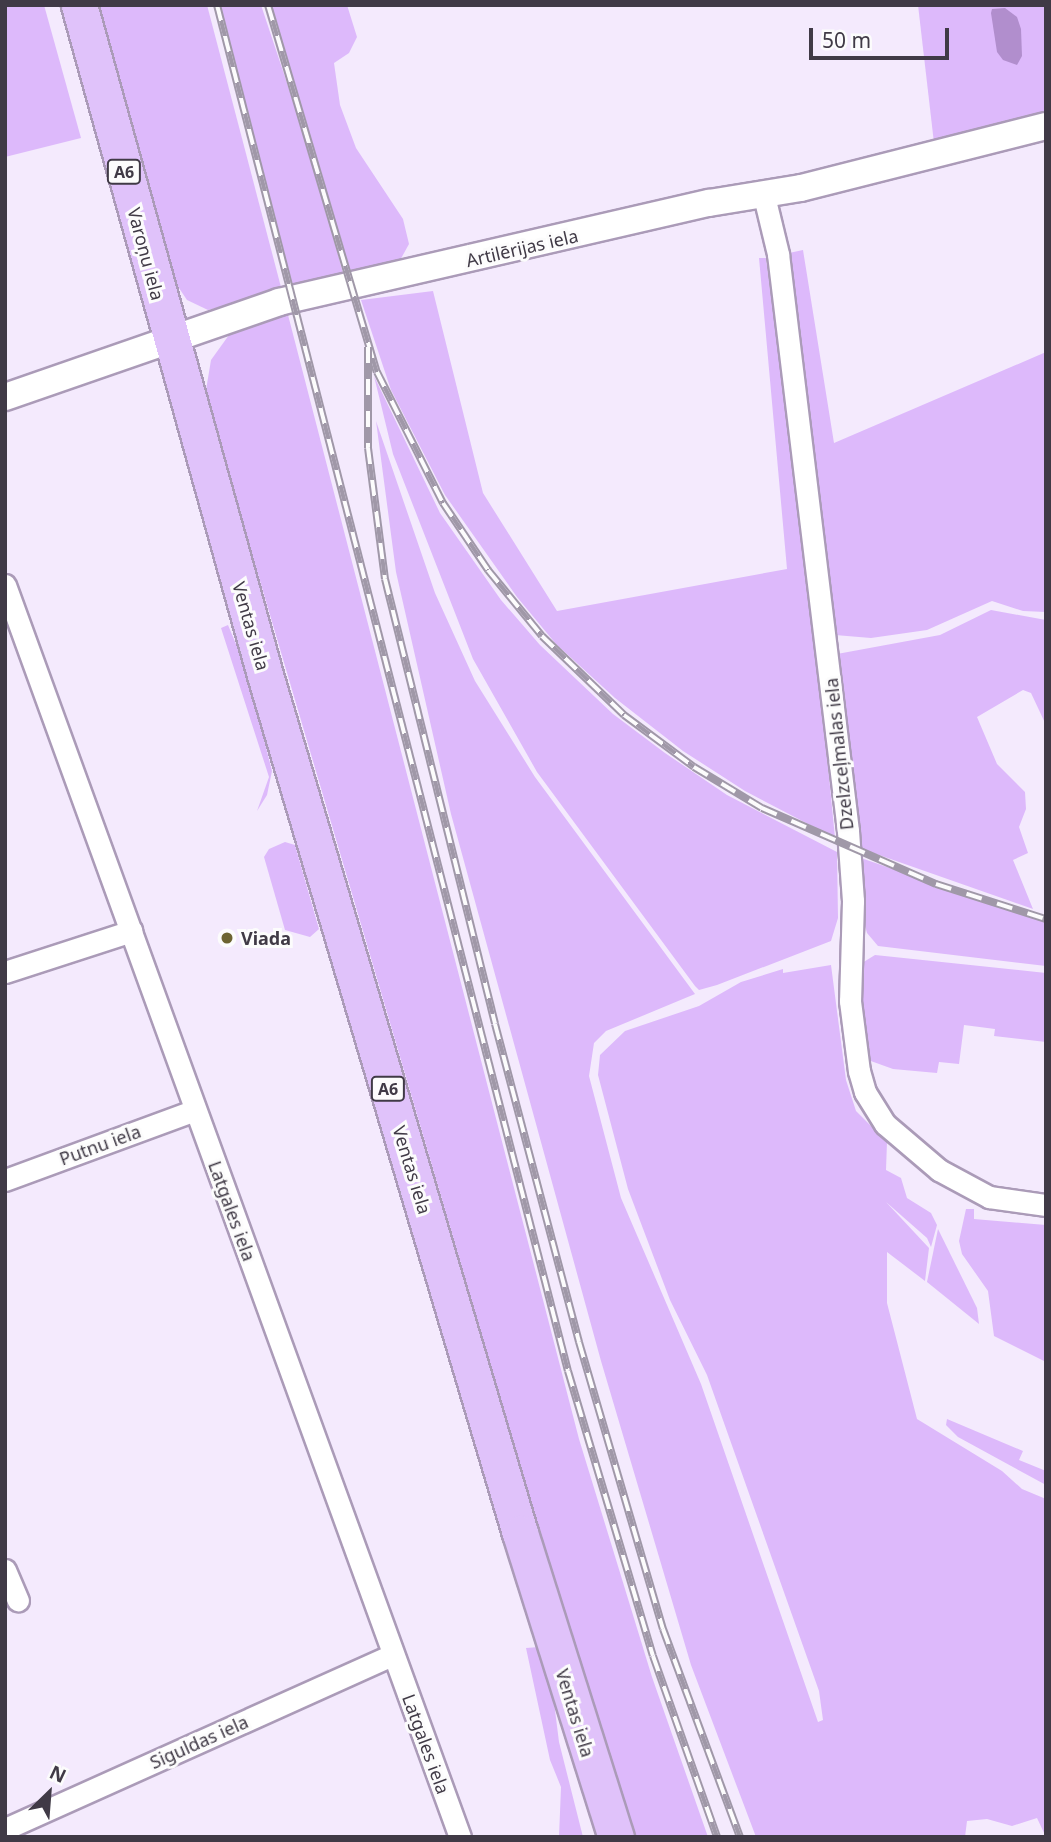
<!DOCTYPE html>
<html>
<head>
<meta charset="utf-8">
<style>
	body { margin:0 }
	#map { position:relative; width:1051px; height:1842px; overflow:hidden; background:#f4eafd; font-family:"Noto Sans",sans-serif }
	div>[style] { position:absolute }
	.green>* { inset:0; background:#ddb9fb }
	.water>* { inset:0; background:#b18ecd }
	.roads { filter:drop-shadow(2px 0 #ab9bb8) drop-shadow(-2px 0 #ab9bb8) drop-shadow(0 2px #ab9bb8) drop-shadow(0 -2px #ab9bb8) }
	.minor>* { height:21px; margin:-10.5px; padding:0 10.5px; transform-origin:10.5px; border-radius:10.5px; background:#fff }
	.tertiary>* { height:26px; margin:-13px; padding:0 13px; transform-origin:13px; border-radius:13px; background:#fff }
	.trunk>* { height:35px; margin:-17.5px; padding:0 17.5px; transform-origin:17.5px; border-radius:17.5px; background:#e0c2fa }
	.rail>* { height:8px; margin-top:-4px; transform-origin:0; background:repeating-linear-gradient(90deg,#fcfcfc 0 16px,#a098a8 0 32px); box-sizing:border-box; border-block:2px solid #a098a8 }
	.dots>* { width:19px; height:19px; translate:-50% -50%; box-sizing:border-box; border:4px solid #fcfcfc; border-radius:50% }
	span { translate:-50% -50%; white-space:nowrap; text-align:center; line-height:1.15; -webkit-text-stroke:6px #fcfcfc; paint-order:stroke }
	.shield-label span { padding:2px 5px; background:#fcfcfc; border:2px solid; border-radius:5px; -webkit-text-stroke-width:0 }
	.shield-label { font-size:16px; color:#403a46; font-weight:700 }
	.street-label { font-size:18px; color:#403a46 }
	.poi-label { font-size:18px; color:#403a46; font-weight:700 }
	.left { translate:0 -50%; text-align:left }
	.frame { position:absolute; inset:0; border:7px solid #403a46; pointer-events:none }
	.north { position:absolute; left:14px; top:1758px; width:70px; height:70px; -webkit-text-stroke:5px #fcfcfc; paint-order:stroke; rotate:25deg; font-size:19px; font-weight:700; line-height:28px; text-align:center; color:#403a46 }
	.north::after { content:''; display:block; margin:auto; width:24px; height:32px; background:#403a46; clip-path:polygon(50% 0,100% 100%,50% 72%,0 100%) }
	.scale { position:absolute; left:809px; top:28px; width:140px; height:32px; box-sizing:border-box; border:4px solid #403a46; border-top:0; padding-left:9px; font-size:21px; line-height:24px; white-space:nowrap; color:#403a46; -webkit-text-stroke:5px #fcfcfc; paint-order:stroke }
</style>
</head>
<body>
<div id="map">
	<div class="green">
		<div style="clip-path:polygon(5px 5px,44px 5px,81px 138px,5px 157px)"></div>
		<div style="clip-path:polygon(95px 5px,207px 5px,282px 291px,208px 310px,187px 300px,177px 285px)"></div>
		<div style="clip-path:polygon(220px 5px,261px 5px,314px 164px,344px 277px,292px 286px)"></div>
		<div style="clip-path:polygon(271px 5px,347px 5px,357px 37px,349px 53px,334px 63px,340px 105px,356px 148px,403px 219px,409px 244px,398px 264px,351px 277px)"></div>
		<div style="clip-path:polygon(918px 5px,1046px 5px,1046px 115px,934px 143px)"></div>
		<div style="clip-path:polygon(803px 250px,834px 443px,1046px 352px,1046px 612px,1023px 611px,992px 601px,927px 630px,871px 638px,835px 635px,789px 267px,789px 253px)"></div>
		<div style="clip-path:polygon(759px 258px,766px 258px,814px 621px,835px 838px,745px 791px,683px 751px,615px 698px,556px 644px,517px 597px,445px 495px,391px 390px,361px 300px,433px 291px,483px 493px,557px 611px,787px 569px)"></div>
		<div style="clip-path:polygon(287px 311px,579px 1439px,652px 1677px,708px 1837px,630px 1837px,553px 1597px,541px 1536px,230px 479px,206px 390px,211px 360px,234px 328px)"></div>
		<div style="clip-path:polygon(374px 376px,440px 513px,501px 600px,540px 645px,613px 714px,665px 753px,727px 795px,837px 852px,838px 918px,831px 941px,717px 985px,699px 990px,695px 986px,537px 772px,473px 659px,393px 454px)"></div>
		<div style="clip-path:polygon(376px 421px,435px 593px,475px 681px,535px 777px,695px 994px,606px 1031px,594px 1043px,589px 1076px,621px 1198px,701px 1384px,818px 1722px,823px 1720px,819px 1691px,707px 1375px,670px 1300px,628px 1189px,598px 1075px,600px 1055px,625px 1031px,699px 1006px,741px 982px,783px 969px,783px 973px,831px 965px,846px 1080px,856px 1111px,887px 1142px,886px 1170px,901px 1178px,907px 1198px,931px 1213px,937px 1225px,931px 1247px,927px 1238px,886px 1202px,929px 1248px,925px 1281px,887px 1252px,887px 1303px,917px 1419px,1002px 1471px,1022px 1489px,1046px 1499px,1046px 1837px,1037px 1818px,1012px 1826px,987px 1819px,967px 1821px,965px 1837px,756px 1837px,691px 1665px,601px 1361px,451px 814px,396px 572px)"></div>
		<div style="clip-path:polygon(991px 610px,1046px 620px,1046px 725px,1031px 693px,1023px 690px,977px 717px,997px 764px,1025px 792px,1026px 809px,1019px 827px,1028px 853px,1013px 860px,1033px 909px,862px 849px,837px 654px,940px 635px)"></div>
		<div style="clip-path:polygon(228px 625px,246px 668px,272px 771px,267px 795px,257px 811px,269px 777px,221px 628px)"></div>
		<div style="clip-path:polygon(285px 842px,295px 845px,319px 929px,310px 937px,285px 930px,264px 857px,269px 849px)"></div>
		<div style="clip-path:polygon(861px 858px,1046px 922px,1046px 966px,878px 946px,867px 933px,863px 918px)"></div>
		<div style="clip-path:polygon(875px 955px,1046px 973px,1046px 1042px,994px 1036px,995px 1029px,964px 1025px,959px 1064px,939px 1062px,937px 1073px,893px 1069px,868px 1060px,860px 980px,862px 963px)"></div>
		<div style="clip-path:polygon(966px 1209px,974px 1209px,974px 1219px,1046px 1225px,1046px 1362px,994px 1336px,988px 1291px,962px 1254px,959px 1241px)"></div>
		<div style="clip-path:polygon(938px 1229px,977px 1308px,979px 1324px,927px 1282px)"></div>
		<div style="clip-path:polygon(947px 1419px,1023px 1451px,1019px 1460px,1046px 1471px,1046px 1485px,958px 1437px,946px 1425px)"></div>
		<div style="clip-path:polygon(539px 1647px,551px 1678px,559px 1742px,583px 1837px,559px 1837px,561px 1787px,550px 1760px,526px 1648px)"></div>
	</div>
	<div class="water">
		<div style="clip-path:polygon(1005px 8px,1017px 17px,1021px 29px,1022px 56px,1017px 65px,1003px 60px,997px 52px,991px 13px,992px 9px)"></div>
	</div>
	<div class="roads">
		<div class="minor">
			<div style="left:764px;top:196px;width:60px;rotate:76.4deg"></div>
			<div style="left:778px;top:254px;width:581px;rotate:83.08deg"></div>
			<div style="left:848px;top:831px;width:70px;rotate:85.9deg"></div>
			<div style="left:853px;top:901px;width:100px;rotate:91.7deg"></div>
			<div style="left:850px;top:1001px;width:71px;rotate:82.7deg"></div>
			<div style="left:859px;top:1071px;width:22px;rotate:74deg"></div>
			<div style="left:865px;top:1092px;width:38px;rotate:58deg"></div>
			<div style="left:885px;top:1124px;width:71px;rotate:40.4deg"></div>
			<div style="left:939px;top:1170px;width:57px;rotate:28.4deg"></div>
			<div style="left:989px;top:1197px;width:58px;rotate:8deg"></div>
			<div style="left:5px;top:585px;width:1332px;rotate:70.03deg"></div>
			<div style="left:5px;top:972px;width:133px;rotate:-18deg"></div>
			<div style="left:5px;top:1180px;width:202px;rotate:-20.2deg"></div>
			<div style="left:5px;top:1570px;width:33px;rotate:67deg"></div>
			<div style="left:5px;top:1829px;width:425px;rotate:-24.2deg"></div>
		</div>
		<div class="tertiary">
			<div style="left:5px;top:397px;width:290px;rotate:-19.1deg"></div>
			<div style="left:279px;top:302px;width:441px;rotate:-13deg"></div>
			<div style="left:709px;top:203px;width:93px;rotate:-9.3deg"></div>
			<div style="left:801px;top:188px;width:253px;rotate:-14.2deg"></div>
		</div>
		<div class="trunk">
			<div style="left:79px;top:5px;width:695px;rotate:74.48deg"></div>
			<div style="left:265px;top:675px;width:895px;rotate:73.45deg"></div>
			<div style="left:520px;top:1533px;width:319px;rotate:72.5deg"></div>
		</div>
	</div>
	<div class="rail">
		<div style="left:217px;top:5px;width:1410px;rotate:75.59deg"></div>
		<div style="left:568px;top:1371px;width:297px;rotate:73.4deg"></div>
		<div style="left:653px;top:1656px;width:192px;rotate:70.5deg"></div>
		<div style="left:268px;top:5px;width:383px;rotate:73.5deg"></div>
		<div style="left:377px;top:372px;width:147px;rotate:63.3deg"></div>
		<div style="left:443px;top:503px;width:81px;rotate:56.1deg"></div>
		<div style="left:488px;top:570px;width:85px;rotate:50.7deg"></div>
		<div style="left:542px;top:636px;width:114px;rotate:43.9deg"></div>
		<div style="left:624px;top:715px;width:87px;rotate:36.6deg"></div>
		<div style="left:694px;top:767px;width:79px;rotate:31.1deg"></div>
		<div style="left:762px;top:808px;width:190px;rotate:23.6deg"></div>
		<div style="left:936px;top:884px;width:115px;rotate:17.7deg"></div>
		<div style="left:368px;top:347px;width:101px;rotate:90deg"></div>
		<div style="left:368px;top:448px;width:132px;rotate:82.6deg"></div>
		<div style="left:385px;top:579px;width:458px;rotate:76.1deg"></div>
		<div style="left:495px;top:1024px;width:329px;rotate:75.2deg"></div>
		<div style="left:579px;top:1342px;width:299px;rotate:73.7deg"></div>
		<div style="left:663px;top:1629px;width:222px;rotate:69.7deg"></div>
	</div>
	<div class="dots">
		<div style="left:227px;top:938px;background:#6d6431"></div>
	</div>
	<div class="shield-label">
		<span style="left:124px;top:172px">A6</span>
		<span style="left:388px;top:1089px">A6</span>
	</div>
	<div class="street-label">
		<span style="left:522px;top:248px;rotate:-13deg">Artilērijas iela</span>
		<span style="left:146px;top:254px;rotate:75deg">Varoņu iela</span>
		<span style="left:251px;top:626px;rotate:74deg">Ventas iela</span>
		<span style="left:839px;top:754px;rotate:-96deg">Dzelzceļmalas iela</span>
		<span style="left:100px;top:1145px;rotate:-20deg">Putnu iela</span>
		<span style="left:412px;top:1170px;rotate:73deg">Ventas iela</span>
		<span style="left:232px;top:1211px;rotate:70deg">Latgales iela</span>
		<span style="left:575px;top:1713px;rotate:73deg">Ventas iela</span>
		<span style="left:199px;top:1742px;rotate:-24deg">Siguldas iela</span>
		<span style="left:426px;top:1744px;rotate:70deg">Latgales iela</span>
	</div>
	<div class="poi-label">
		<span class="left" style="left:241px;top:938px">Viada</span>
	</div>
	<div class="frame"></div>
	<div class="north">N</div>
	<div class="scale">50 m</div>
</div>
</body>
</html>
